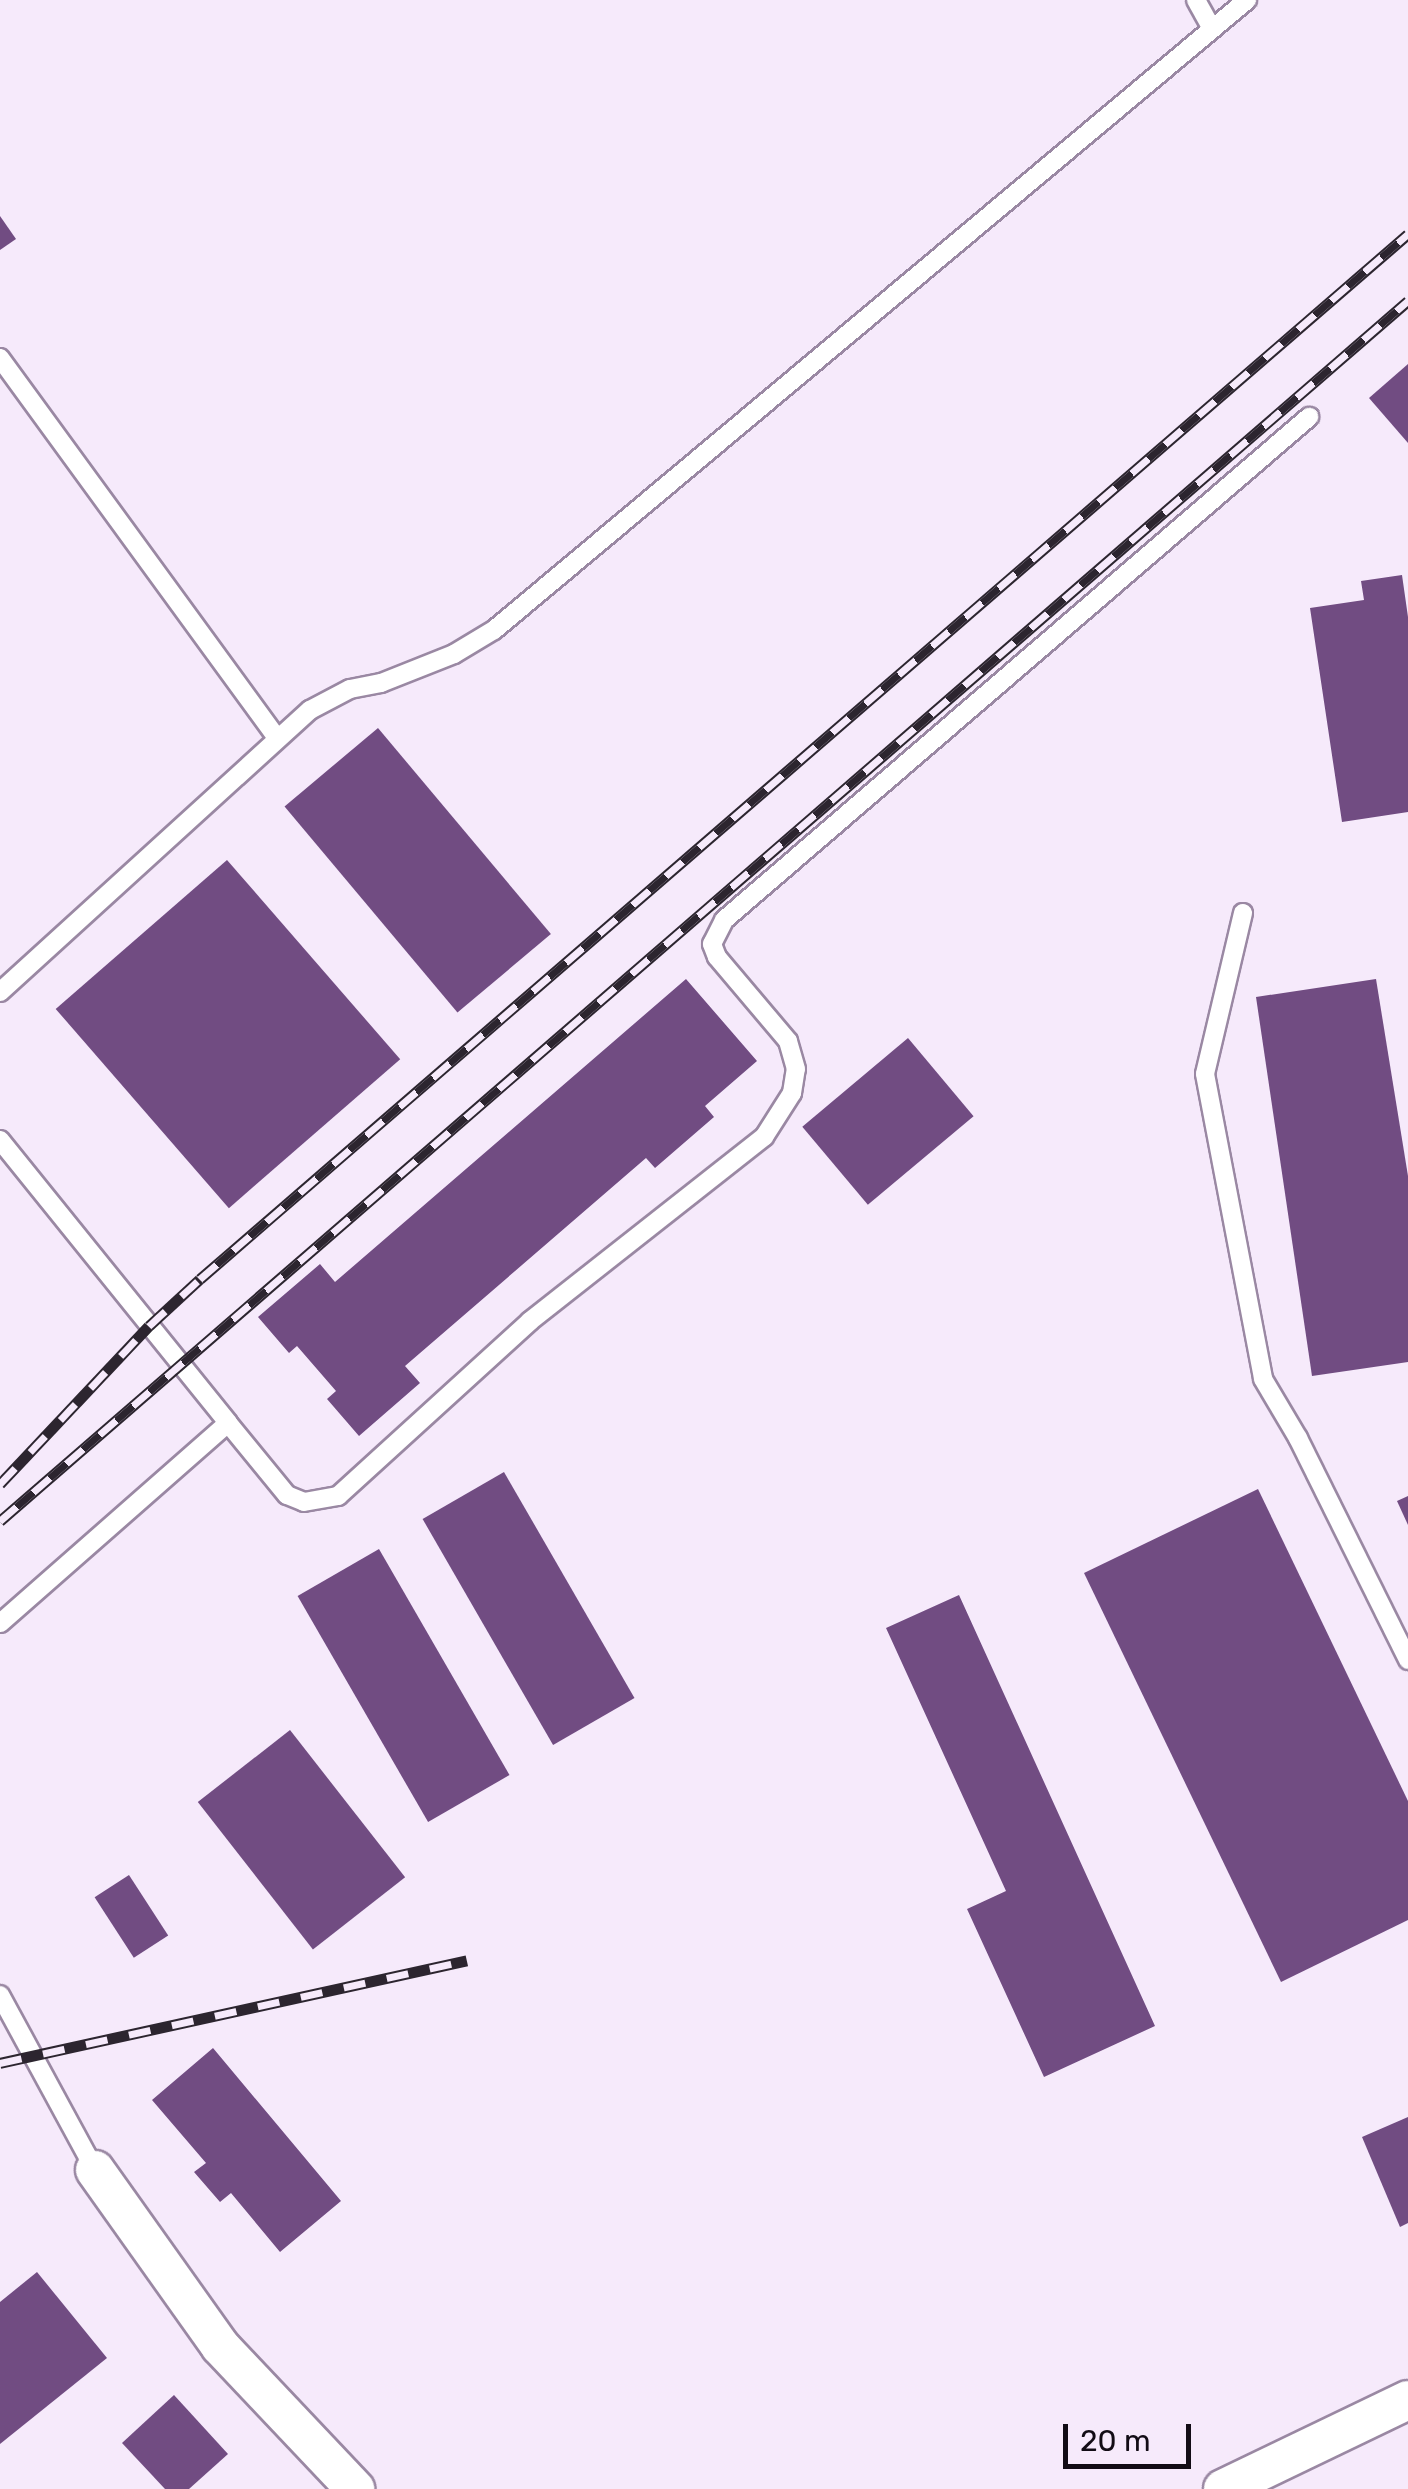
<!DOCTYPE html>
<html>
<head>
<meta charset="utf-8">
<style>
	body { margin:0 }
	#map { position:relative; width:1408px; height:2489px; overflow:hidden; background:#f6eafb; font-family:Rubik,sans-serif }
	div>[style] { position:absolute }
	.building>* { inset:0; background:#714c82; transform-origin:0 0 }
	.roads { filter:drop-shadow(2px 0 #9a88a3) drop-shadow(-2px 0 #9a88a3) drop-shadow(0 2px #9a88a3) drop-shadow(0 -2px #9a88a3) }
	.service>* { height:18px; margin:-9px; padding:0 9px; transform-origin:9px; border-radius:9px; background:#fff }
	.minor>* { height:38px; margin:-19px; padding:0 19px; transform-origin:19px; border-radius:19px; background:#fff }
	.rail>* { height:11px; margin-top:-5.5px; transform-origin:0; background:repeating-linear-gradient(90deg,#f6eafb 0 22px,#2c252f 0 44px); box-sizing:border-box; border-block:2px solid #2c252f }
	span { translate:-50% -50%; white-space:nowrap; text-align:center; line-height:1.15; -webkit-text-stroke:10px #f6eafb; paint-order:stroke }
	.scale { position:absolute; left:1063px; top:2424px; width:128px; height:45px; box-sizing:border-box; border:5px solid #120c15; border-top:0; padding-left:12px; font-size:30px; line-height:35px; white-space:nowrap; color:#120c15; -webkit-text-stroke:8px #f6eafb; paint-order:stroke }
</style>
</head>
<body>
<div id="map">
	<div class="building">
		<div style="clip-path:polygon(0 216px,16px 239px,0 250px)"></div>
		<div style="clip-path:polygon(1408px 364px,1408px 443px,1369px 398px)"></div>
		<div style="clip-path:polygon(1402px 575px,1408px 617px,1408px 812px,1342px 822px,1310px 608px,1364px 600px,1361px 581px)"></div>
		<div style="left:378px;top:728px;width:269px;height:122px;rotate:50deg"></div>
		<div style="left:227px;top:860px;width:264px;height:227px;rotate:49deg"></div>
		<div style="clip-path:polygon(686px 979px,757px 1061px,705px 1106px,714px 1117px,655px 1168px,646px 1158px,405px 1366px,420px 1383px,359px 1436px,327px 1399px,336px 1391px,297px 1346px,289px 1353px,258px 1317px,320px 1264px,335px 1282px)"></div>
		<div style="clip-path:polygon(1376px 979px,1408px 1176px,1408px 1362px,1312px 1376px,1256px 997px)"></div>
		<div style="left:908px;top:1038px;width:102px;height:138px;rotate:50deg"></div>
		<div style="left:504px;top:1472px;width:261px;height:94px;rotate:60deg"></div>
		<div style="clip-path:polygon(1258px 1489px,1408px 1801px,1408px 1920px,1281px 1982px,1084px 1573px)"></div>
		<div style="clip-path:polygon(1408px 1496px,1408px 1525px,1397px 1501px)"></div>
		<div style="left:379px;top:1549px;width:261px;height:94px;rotate:60deg"></div>
		<div style="clip-path:polygon(959px 1595px,1155px 2026px,1044px 2077px,967px 1909px,1006px 1891px,886px 1628px)"></div>
		<div style="left:290px;top:1730px;width:187px;height:117px;rotate:52deg"></div>
		<div style="left:129px;top:1875px;width:72px;height:41px;rotate:57deg"></div>
		<div style="clip-path:polygon(213px 2048px,341px 2201px,280px 2252px,231px 2193px,220px 2202px,194px 2172px,206px 2163px,152px 2100px)"></div>
		<div style="clip-path:polygon(1408px 2117px,1408px 2223px,1400px 2227px,1362px 2137px)"></div>
		<div style="clip-path:polygon(37px 2272px,107px 2358px,0 2444px,0 2302px)"></div>
		<div style="clip-path:polygon(174px 2395px,228px 2454px,189px 2489px,165px 2489px,122px 2443px)"></div>
	</div>
	<div class="roads">
		<div class="service">
			<div style="left:1196px;top:0;width:33px;rotate:61deg"></div>
			<div style="left:0;top:358px;width:469px;rotate:53.9deg"></div>
			<div style="left:1243px;top:913px;width:165px;rotate:103.3deg"></div>
			<div style="left:1205px;top:1074px;width:310px;rotate:79.2deg"></div>
			<div style="left:1263px;top:1379px;width:69px;rotate:59.3deg"></div>
			<div style="left:1298px;top:1438px;width:248px;rotate:63.6deg"></div>
			<div style="left:0;top:992px;width:419px;rotate:-42.3deg"></div>
			<div style="left:310px;top:710px;width:45px;rotate:-27.7deg"></div>
			<div style="left:350px;top:689px;width:32px;rotate:-11deg"></div>
			<div style="left:381px;top:683px;width:79px;rotate:-21.7deg"></div>
			<div style="left:454px;top:654px;width:47px;rotate:-31deg"></div>
			<div style="left:494px;top:630px;width:982px;rotate:-39.92deg"></div>
			<div style="left:0;top:1140px;width:363px;rotate:51.1deg"></div>
			<div style="left:228px;top:1423px;width:303px;rotate:138.7deg"></div>
			<div style="left:228px;top:1423px;width:93px;rotate:50.7deg"></div>
			<div style="left:287px;top:1495px;width:18px;rotate:22deg"></div>
			<div style="left:304px;top:1502px;width:35px;rotate:-10deg"></div>
			<div style="left:338px;top:1496px;width:260px;rotate:-42.3deg"></div>
			<div style="left:530px;top:1321px;width:298px;rotate:-38.2deg"></div>
			<div style="left:764px;top:1137px;width:52px;rotate:-57.5deg"></div>
			<div style="left:792px;top:1093px;width:24px;rotate:-81deg"></div>
			<div style="left:796px;top:1069px;width:29px;rotate:-106deg"></div>
			<div style="left:788px;top:1041px;width:110px;rotate:-130.2deg"></div>
			<div style="left:717px;top:957px;width:14px;rotate:-111deg"></div>
			<div style="left:712px;top:944px;width:27px;rotate:-63deg"></div>
			<div style="left:724px;top:920px;width:772px;rotate:-40.69deg"></div>
			<div style="left:0;top:1995px;width:199px;rotate:61.5deg"></div>
		</div>
		<div class="minor">
			<div style="left:95px;top:2170px;width:216px;rotate:54.6deg"></div>
			<div style="left:220px;top:2346px;width:197px;rotate:46.6deg"></div>
			<div style="left:1223px;top:2489px;width:205px;rotate:-25.7deg"></div>
		</div>
	</div>
	<div class="rail">
		<div style="left:0;top:1484px;width:217px;rotate:-46.7deg"></div>
		<div style="left:149px;top:1326px;width:69px;rotate:-42.7deg"></div>
		<div style="left:200px;top:1279px;width:1597px;rotate:-40.86deg"></div>
		<div style="left:0;top:1521px;width:1863px;rotate:-40.91deg"></div>
		<div style="left:0;top:2063px;width:478px;rotate:-12.4deg"></div>
	</div>
	<div class="scale">20 m</div>
</div>
</body>
</html>
